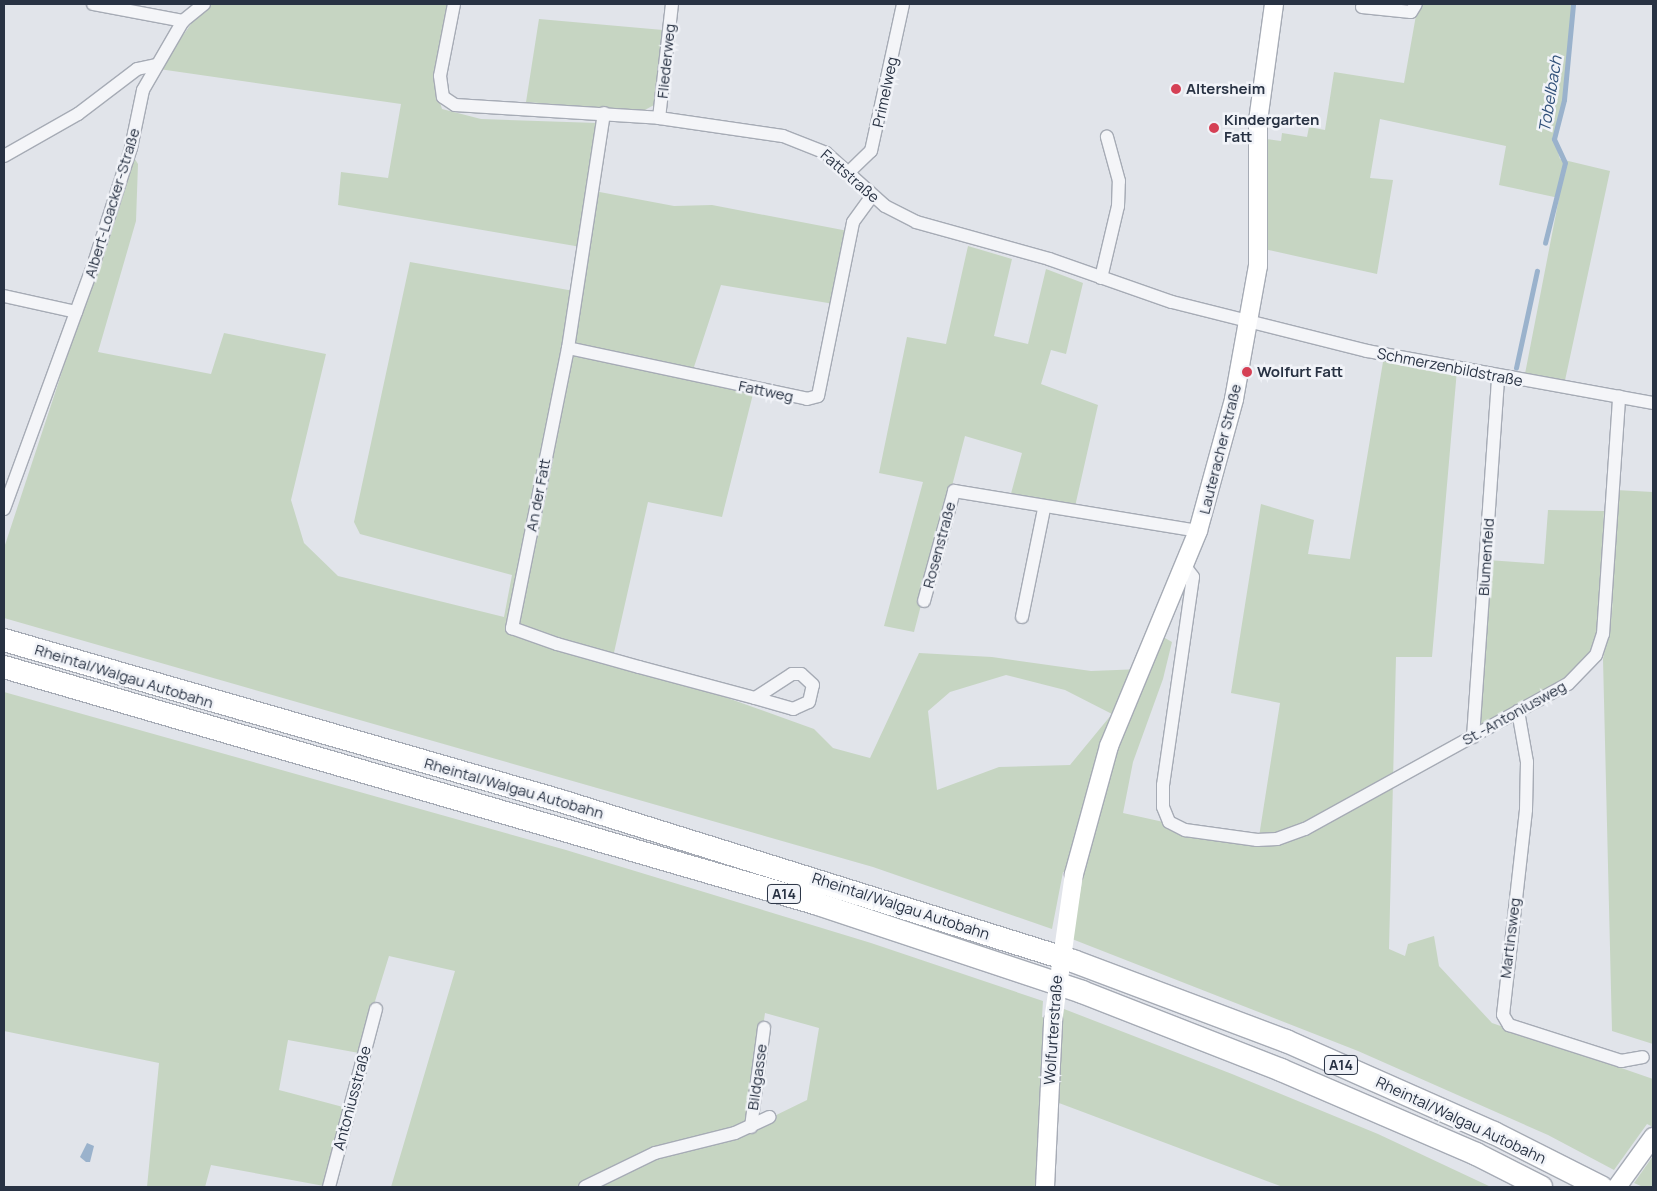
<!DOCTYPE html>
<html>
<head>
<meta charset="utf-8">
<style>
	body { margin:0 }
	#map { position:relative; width:1657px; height:1191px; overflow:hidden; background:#e1e4ea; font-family:Manrope,sans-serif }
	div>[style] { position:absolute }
	.green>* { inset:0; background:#c6d5c2 }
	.water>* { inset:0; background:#9ab2cc }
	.stream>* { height:4.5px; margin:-2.25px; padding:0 2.25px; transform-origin:2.25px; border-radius:2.25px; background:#9ab2cc }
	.roads { filter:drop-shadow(1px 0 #a6abb5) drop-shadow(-1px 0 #a6abb5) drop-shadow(0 1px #a6abb5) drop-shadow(0 -1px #a6abb5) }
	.street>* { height:12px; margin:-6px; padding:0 6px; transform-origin:6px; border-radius:6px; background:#f4f5f8 }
	.secondary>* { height:18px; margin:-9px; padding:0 9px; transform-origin:9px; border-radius:9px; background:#fff }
	.highway>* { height:22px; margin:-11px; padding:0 11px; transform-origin:11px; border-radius:11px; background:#fff }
	.secondary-bridge>* { height:18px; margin:-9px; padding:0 9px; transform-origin:9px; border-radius:9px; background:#fff }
	.dots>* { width:14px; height:14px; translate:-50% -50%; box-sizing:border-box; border:2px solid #f1f3f8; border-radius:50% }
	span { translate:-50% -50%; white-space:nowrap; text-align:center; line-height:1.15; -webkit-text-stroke:5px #f1f3f8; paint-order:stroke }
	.shield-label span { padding:1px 4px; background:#f1f3f8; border:1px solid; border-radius:4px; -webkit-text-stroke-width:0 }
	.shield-label { font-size:14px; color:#283243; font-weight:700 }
	.street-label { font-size:15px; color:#283243 }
	.poi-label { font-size:15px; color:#283243; font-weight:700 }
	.left { translate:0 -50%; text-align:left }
	.water-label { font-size:16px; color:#305079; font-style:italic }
	.frame { position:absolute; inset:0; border:5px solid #283243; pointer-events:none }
</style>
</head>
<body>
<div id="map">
	<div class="green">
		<div style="clip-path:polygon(evenodd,212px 4px,450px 4px,434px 82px,442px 109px,481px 119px,597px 123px,589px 190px,674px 206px,712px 205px,848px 231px,834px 304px,721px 285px,691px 376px,754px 390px,722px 517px,648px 502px,613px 657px,814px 729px,833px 748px,870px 758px,919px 653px,992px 657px,1091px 671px,1142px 669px,1156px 633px,1172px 642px,1163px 679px,1133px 762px,1123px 813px,1258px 843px,1280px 703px,1231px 693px,1261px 504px,1314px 520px,1308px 554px,1350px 559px,1384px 356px,1457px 370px,1432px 657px,1396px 657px,1389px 949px,1405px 956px,1408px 944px,1434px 936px,1439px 966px,1492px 1023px,1653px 1079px,1653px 1127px,1647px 1124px,1614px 1170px,1548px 1135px,1358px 1051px,1072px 939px,1083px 876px,1063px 872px,1052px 929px,873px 867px,4px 618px,4px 548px,133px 156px,138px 164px,136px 221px,98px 352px,211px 374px,224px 333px,326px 354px,291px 500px,304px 543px,338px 576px,504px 617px,512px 575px,360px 534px,354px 522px,410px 262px,574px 291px,581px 247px,338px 205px,341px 172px,388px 178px,401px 104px,159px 69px,196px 17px,212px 4px,1006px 675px,1065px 690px,1112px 714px,1070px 765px,999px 767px,937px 790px,928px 711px,950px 692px,1006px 675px)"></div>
		<div style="clip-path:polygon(1418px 4px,1573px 4px,1563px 100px,1554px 139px,1560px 159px,1610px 171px,1564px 385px,1524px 379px,1559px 198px,1499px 185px,1506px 146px,1380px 119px,1370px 178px,1393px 180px,1377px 274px,1264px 249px,1266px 139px,1281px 141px,1282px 133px,1307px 137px,1309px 127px,1325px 130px,1334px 72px,1404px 83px)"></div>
		<div style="clip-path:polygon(539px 19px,663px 30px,654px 105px,643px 111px,526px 102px)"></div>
		<div style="clip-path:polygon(968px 246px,1012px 259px,994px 336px,1028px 344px,1046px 269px,1083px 283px,1066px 354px,1051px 350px,1041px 384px,1098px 405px,1074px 511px,1009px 501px,1022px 453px,965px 436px,914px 632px,884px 626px,923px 482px,879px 473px,907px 337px,946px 344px)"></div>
		<div style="clip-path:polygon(1616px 490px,1653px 492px,1653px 1044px,1612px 1031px,1603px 659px,1612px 614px)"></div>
		<div style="clip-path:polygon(1548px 510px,1604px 511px,1597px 645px,1575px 675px,1475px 734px,1488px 560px,1544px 564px)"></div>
		<div style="clip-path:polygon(4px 692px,566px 850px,871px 943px,1043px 1001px,1042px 1017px,1062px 1025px,1064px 1009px,1232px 1074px,1378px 1134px,1491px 1187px,1283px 1187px,1059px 1103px,1046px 1187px,590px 1187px,651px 1157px,754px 1126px,807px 1100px,819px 1028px,765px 1013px,749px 1126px,666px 1145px,578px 1187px,391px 1187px,455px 971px,389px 956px,359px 1053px,288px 1040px,279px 1090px,343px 1107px,324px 1186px,211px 1165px,205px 1187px,147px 1187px,159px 1063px,4px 1031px)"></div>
		<div style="clip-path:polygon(1653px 1156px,1653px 1187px,1643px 1187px,1634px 1183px)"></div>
	</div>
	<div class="water">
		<div style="clip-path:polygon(87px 1143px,94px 1146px,90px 1162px,86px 1162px,80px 1157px)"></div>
	</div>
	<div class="stream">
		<div style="left:1545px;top:243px;width:82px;rotate:-76deg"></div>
		<div style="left:1565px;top:163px;width:26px;rotate:-115deg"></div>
		<div style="left:1554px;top:139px;width:40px;rotate:-75.6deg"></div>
		<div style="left:1564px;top:100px;width:96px;rotate:-84.6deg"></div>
		<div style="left:1516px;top:368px;width:99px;rotate:-77.8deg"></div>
	</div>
	<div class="roads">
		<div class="street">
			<div style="left:93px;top:4px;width:92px;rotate:10.7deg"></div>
			<div style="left:454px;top:4px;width:73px;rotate:101deg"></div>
			<div style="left:440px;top:76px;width:21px;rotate:82deg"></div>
			<div style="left:443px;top:97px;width:14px;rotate:34deg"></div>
			<div style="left:455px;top:105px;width:204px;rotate:3.6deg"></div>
			<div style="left:659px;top:118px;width:125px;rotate:8.3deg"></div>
			<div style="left:783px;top:136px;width:46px;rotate:21.6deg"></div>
			<div style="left:826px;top:153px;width:79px;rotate:41.9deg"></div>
			<div style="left:885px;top:206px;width:35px;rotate:27deg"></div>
			<div style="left:916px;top:222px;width:138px;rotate:15.5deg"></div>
			<div style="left:1049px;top:259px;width:130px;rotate:19.3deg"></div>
			<div style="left:1172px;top:302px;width:201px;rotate:14.1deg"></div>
			<div style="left:1367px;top:351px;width:291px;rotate:10.3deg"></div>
			<div style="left:1362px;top:7px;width:49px;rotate:5.8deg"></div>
			<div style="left:1411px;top:12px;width:9px;rotate:-58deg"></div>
			<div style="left:604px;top:113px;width:238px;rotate:98.7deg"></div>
			<div style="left:568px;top:348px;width:286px;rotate:101.3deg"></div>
			<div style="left:512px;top:628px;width:48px;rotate:19.6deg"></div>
			<div style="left:557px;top:644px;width:85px;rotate:15.7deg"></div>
			<div style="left:639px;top:667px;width:120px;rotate:15deg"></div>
			<div style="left:755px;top:698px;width:40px;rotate:16deg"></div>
			<div style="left:793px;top:709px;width:17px;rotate:-24deg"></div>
			<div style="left:809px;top:702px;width:17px;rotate:-77deg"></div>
			<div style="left:813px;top:685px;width:16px;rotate:-137deg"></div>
			<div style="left:801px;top:674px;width:9px;rotate:180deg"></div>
			<div style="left:792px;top:674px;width:44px;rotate:147deg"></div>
			<div style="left:659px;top:118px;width:115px;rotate:-83.5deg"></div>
			<div style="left:4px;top:156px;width:85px;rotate:-29.6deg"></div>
			<div style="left:78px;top:114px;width:74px;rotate:-37.3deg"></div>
			<div style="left:137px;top:69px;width:19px;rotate:-12deg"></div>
			<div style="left:849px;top:172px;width:30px;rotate:-44deg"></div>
			<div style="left:871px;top:151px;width:150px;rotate:-77.7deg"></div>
			<div style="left:1101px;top:278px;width:74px;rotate:-76.7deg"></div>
			<div style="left:1118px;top:206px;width:25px;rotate:-88deg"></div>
			<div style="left:1119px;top:181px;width:46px;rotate:-105.3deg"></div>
			<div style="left:4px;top:296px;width:74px;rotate:12.5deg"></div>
			<div style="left:568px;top:348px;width:244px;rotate:12deg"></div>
			<div style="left:807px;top:399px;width:11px;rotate:-15deg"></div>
			<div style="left:818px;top:396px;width:177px;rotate:-78.6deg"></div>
			<div style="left:853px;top:222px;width:32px;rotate:-54deg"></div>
			<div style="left:4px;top:509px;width:265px;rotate:-69.9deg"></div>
			<div style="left:95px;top:260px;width:118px;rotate:-72.2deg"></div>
			<div style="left:131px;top:148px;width:59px;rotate:-78.3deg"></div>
			<div style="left:143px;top:90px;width:80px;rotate:-59.9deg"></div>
			<div style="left:183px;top:21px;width:27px;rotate:-39deg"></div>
			<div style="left:1184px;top:565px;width:15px;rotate:53deg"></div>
			<div style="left:1193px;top:577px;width:210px;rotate:98.2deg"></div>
			<div style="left:1163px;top:785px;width:22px;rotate:90deg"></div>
			<div style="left:1163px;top:807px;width:16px;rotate:68deg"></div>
			<div style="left:1169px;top:822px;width:18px;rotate:27deg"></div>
			<div style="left:1185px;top:830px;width:73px;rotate:7.9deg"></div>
			<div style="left:1257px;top:840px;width:20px;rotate:-3deg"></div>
			<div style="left:1277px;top:839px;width:30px;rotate:-20deg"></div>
			<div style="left:1305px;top:829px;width:300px;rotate:-28.9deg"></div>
			<div style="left:1568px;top:684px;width:40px;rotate:-46deg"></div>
			<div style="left:1596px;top:655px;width:22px;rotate:-72deg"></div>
			<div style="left:1603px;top:634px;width:238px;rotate:-86.1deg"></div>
			<div style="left:924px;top:601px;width:114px;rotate:-74.7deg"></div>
			<div style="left:954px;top:491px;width:247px;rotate:9.3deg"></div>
			<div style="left:1022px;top:617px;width:110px;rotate:-78.5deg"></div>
			<div style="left:1518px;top:711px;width:52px;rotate:80deg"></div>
			<div style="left:1527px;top:762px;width:48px;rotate:91.2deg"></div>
			<div style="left:1526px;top:810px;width:206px;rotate:96.4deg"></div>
			<div style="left:1503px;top:1015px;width:12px;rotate:59deg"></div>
			<div style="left:1509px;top:1025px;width:118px;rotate:17.8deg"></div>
			<div style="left:1621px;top:1061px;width:22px;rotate:-10deg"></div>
			<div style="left:1473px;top:737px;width:361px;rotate:-86deg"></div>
			<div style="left:751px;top:1127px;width:100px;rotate:-82.5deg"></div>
			<div style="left:329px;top:1187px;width:184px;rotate:-75.2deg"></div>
			<div style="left:585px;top:1187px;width:78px;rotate:-25.9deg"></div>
			<div style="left:655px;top:1153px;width:82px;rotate:-14deg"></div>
			<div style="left:735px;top:1133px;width:38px;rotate:-25deg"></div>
		</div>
		<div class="secondary">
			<div style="left:1074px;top:874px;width:133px;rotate:-74.7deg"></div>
			<div style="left:1109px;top:746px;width:233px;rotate:-67.5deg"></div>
			<div style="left:1198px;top:531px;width:137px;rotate:-74.7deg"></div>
			<div style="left:1234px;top:399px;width:135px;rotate:-79.8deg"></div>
			<div style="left:1258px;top:266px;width:145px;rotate:-90deg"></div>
			<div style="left:1258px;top:121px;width:118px;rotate:-82.2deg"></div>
			<div style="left:1045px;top:1187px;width:166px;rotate:-87.2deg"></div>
			<div style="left:1617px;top:1187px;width:62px;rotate:-54.2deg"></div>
		</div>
		<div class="highway">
			<div style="left:4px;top:640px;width:580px;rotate:16.12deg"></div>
			<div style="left:561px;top:801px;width:536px;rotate:17.35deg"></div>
			<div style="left:1073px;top:961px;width:228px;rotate:20.6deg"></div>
			<div style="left:1286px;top:1041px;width:227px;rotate:23.9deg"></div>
			<div style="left:1494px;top:1133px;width:120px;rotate:26.8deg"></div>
			<div style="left:4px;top:667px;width:848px;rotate:16.23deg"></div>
			<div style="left:818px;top:904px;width:278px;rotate:18.4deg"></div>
			<div style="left:1082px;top:992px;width:214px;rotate:21.4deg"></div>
			<div style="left:1281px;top:1070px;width:212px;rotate:23.3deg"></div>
			<div style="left:1476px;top:1154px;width:73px;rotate:26.9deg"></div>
		</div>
	</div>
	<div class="secondary-bridge">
		<div style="left:1053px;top:1021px;width:148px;rotate:-81.9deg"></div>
	</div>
	<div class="dots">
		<div style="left:1176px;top:89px;background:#d54055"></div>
		<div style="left:1214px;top:128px;background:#d54055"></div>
		<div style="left:1247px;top:372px;background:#d54055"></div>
	</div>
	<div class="shield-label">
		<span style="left:784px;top:894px">A14</span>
		<span style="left:1341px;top:1065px">A14</span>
	</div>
	<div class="street-label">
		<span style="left:666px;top:61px;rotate:-84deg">Fliederweg</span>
		<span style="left:885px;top:92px;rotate:-78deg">Primelweg</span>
		<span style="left:850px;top:176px;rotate:41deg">Fattstraße</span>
		<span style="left:112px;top:203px;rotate:-73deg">Albert-Loacker-Straße</span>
		<span style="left:1450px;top:367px;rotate:11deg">Schmerzenbildstraße</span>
		<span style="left:766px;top:391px;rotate:12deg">Fattweg</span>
		<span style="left:1220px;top:449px;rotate:-76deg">Lauteracher Straße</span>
		<span style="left:538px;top:495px;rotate:-79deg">An der Fatt</span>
		<span style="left:939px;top:545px;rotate:-75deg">Rosenstraße</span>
		<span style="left:1486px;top:557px;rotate:-86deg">Blumenfeld</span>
		<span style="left:124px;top:676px;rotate:17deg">Rheintal/Walgau Autobahn</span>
		<span style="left:1514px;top:713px;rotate:-29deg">St.-Antoniusweg</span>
		<span style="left:514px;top:788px;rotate:16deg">Rheintal/Walgau Autobahn</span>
		<span style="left:901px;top:906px;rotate:18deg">Rheintal/Walgau Autobahn</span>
		<span style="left:1510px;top:938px;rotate:-83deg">Martinsweg</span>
		<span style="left:1053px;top:1030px;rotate:-86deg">Wolfurterstraße</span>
		<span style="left:757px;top:1077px;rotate:-82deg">Bildgasse</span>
		<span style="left:352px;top:1098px;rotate:-75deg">Antoniusstraße</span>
		<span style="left:1461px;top:1120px;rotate:25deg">Rheintal/Walgau Autobahn</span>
	</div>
	<div class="poi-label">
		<span class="left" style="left:1186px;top:89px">Altersheim</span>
		<span class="left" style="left:1224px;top:128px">Kindergarten<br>Fatt</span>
		<span class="left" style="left:1257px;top:372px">Wolfurt Fatt</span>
	</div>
	<div class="water-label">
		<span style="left:1550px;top:94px;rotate:-81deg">Tobelbach</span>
	</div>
	<div class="frame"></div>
</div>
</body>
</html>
